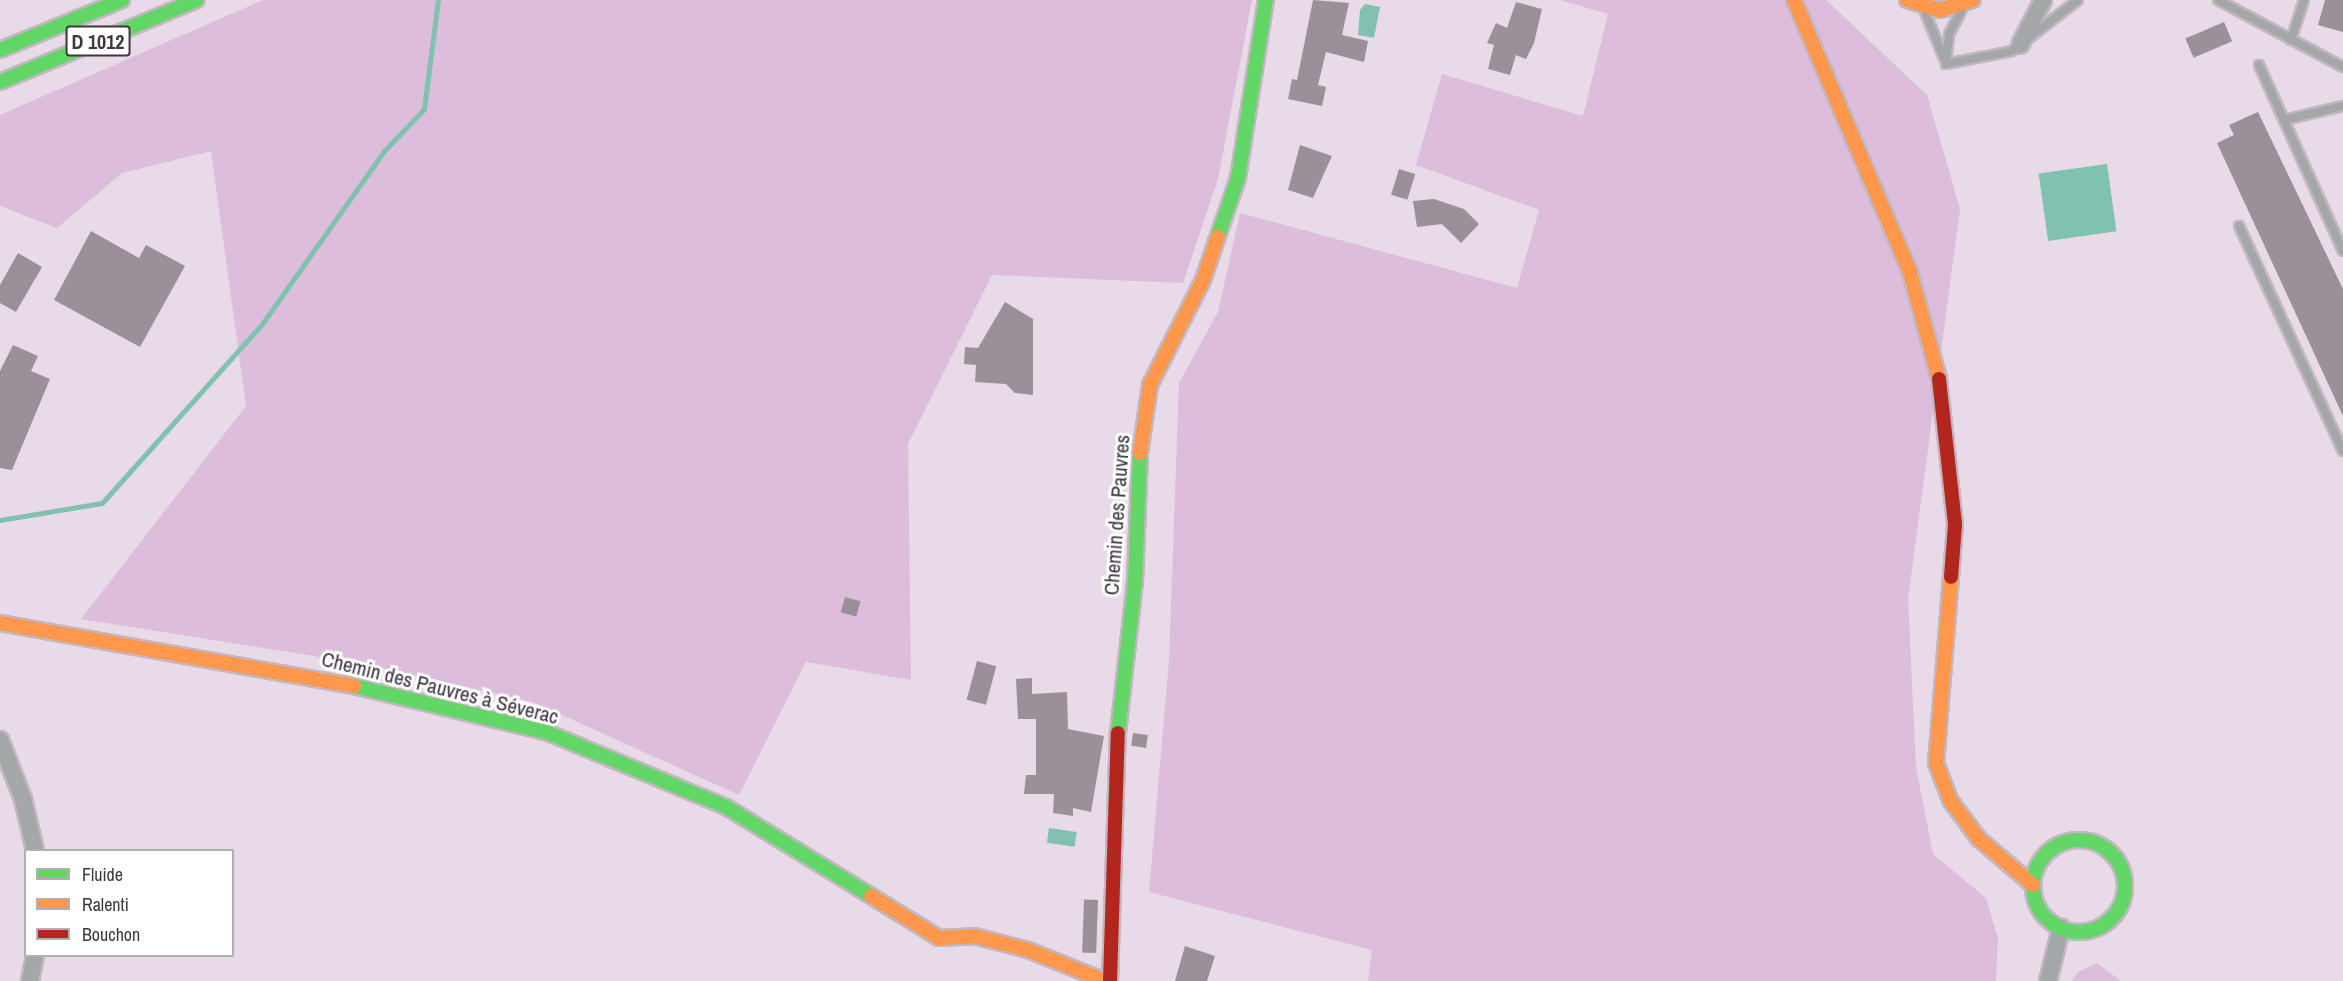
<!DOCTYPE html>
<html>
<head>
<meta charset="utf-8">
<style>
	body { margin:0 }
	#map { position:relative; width:2343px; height:981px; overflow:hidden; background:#e8dbe7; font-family:"Archivo Narrow",sans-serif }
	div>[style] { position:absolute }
	.green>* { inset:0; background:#dcbddb }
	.water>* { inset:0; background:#81c1af; transform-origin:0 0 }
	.stream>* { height:5px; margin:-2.5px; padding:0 2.5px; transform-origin:2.5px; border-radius:2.5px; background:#81c1af }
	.building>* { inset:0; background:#999099; transform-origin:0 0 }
	.roads { filter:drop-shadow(2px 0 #c2b7c1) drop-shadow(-2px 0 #c2b7c1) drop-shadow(0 2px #c2b7c1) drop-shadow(0 -2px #c2b7c1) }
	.lane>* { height:8px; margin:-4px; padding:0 4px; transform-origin:4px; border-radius:4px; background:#a3a7a8 }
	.street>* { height:16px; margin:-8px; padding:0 8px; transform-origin:8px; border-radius:8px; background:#a3a7a8 }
	.fast>* { height:14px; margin:-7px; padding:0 7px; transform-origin:7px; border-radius:7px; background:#63d668 }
	.fast>.ring { margin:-7px; padding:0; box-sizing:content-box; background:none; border:14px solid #63d668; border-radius:50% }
	.slow>* { height:14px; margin:-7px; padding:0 7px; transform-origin:7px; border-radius:7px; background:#ff974d }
	.jam>* { height:14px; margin:-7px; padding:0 7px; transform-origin:7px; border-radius:7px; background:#b3261e }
	span { translate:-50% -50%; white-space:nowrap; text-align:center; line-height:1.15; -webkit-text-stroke:6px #fff; paint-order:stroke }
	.shield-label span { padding:2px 4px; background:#fff; border:2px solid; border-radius:4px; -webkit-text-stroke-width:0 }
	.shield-label { font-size:20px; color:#3f363f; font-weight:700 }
	.street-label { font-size:21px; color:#3f363f }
	.legend { position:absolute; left:24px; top:849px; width:210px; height:108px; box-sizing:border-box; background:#fff; border:2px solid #b2afb2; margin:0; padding:8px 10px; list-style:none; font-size:18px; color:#3f363f }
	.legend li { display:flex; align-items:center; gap:12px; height:30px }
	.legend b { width:30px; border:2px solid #b2afb2 }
</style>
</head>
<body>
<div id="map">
	<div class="green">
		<div style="clip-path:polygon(263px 0,1252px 0,1218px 179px,1183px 283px,992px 275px,908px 444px,911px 680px,806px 662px,739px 795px,533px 702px,364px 664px,81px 619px,246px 406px,211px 151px,122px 173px,57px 228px,0 206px,0 115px)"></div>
		<div style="clip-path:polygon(1560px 0,1826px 0,1927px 95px,1960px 209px,1908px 599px,1916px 767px,1933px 854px,1986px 898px,1998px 938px,1996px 981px,1368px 981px,1372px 950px,1149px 892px,1169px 660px,1179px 383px,1218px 312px,1240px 213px,1517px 288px,1539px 210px,1416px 165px,1442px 74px,1583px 116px,1608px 14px)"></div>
		<div style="clip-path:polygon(2097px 963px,2121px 981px,2072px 981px,2078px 972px)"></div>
	</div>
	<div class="water">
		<div style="clip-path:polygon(1365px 4px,1380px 7px,1374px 38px,1358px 35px,1360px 10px)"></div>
		<div style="left:2107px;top:164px;width:68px;height:69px;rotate:82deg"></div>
		<div style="left:1049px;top:828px;width:28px;height:15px;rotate:8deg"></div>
	</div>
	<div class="stream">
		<div style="left:0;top:520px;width:103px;rotate:-9.5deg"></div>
		<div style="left:102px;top:503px;width:240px;rotate:-48.2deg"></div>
		<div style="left:262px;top:324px;width:212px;rotate:-54.8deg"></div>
		<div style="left:384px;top:151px;width:58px;rotate:-46.4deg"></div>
		<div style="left:424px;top:109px;width:110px;rotate:-82.7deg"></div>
	</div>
	<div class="building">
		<div style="clip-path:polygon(1313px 0,1349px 3px,1342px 35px,1368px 41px,1364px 62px,1326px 52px,1318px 85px,1326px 87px,1322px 106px,1288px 99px,1292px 79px,1297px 80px)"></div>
		<div style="clip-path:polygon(2325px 0,2343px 0,2343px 32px,2318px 25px)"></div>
		<div style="clip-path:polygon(1516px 2px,1542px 9px,1534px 43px,1526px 59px,1516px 55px,1510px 75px,1488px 69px,1494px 45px,1487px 43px,1496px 23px,1507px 28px)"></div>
		<div style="left:2224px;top:22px;width:21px;height:42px;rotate:67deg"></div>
		<div style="clip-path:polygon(2258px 112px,2343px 289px,2343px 416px,2217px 143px,2234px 135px,2229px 125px)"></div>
		<div style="clip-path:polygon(1300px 145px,1332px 156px,1313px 198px,1288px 190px)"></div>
		<div style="left:1399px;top:169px;width:17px;height:27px;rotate:17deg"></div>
		<div style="clip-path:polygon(1434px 199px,1464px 209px,1479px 224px,1461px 243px,1442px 224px,1417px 227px,1413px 201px)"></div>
		<div style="clip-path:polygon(91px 231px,139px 258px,146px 245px,185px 266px,140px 347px,54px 300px)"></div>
		<div style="clip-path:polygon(18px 253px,42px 267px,16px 312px,0 303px,0 285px)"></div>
		<div style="clip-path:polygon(1005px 302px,1033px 319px,1033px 395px,1015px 393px,1006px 384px,975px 382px,976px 365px,964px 364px,965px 347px,978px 348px)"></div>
		<div style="clip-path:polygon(13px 345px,38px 356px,31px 371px,50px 379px,12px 470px,0 468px,0 371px)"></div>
		<div style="left:845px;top:597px;width:16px;height:16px;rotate:15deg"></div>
		<div style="left:977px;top:661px;width:20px;height:40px;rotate:15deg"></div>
		<div style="clip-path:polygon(1032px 678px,1032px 694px,1067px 692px,1068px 729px,1104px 736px,1091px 812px,1073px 808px,1073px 816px,1053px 813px,1054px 794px,1024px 794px,1026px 775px,1036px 775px,1036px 719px,1018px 719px,1016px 679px)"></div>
		<div style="left:1133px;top:733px;width:15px;height:13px;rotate:8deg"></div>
		<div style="left:1098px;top:900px;width:53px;height:14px;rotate:92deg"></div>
		<div style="clip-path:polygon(1185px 946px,1215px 956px,1207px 981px,1175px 981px)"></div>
	</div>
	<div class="roads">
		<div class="lane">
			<div style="left:2218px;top:0;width:142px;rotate:28.2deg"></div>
			<div style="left:1925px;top:12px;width:50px;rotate:67.6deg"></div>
			<div style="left:2291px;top:40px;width:42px;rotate:-72deg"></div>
			<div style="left:1946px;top:64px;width:67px;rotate:-11.1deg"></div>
			<div style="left:2012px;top:51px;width:83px;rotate:-37.7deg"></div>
			<div style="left:1946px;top:64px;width:30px;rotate:-84deg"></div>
			<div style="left:1949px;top:34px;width:26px;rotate:-62deg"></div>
			<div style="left:2259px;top:65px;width:204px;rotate:65.7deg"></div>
			<div style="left:2284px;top:120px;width:61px;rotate:-13.3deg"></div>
			<div style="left:2239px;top:226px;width:248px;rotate:65.2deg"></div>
		</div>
		<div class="street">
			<div style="left:2020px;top:45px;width:51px;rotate:-62.9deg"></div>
			<div style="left:0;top:740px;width:63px;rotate:68.7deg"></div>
			<div style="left:23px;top:799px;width:52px;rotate:76.8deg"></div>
			<div style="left:30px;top:981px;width:25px;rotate:-79deg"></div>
			<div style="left:2048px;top:981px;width:55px;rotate:-76.2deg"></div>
		</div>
		<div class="fast">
			<div style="left:0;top:50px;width:132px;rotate:-22.3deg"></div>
			<div style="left:0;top:82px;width:213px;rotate:-22.6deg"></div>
			<div style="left:1218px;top:236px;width:61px;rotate:-71deg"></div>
			<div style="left:1238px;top:178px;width:180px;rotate:-81.1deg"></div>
			<div style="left:354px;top:686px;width:197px;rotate:13.5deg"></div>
			<div style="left:546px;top:732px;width:195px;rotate:22.6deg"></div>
			<div style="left:726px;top:807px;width:170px;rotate:31.5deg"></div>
			<div style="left:1118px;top:733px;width:152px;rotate:-83.6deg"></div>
			<div style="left:1135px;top:582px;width:129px;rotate:-87.8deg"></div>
			<div class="ring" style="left:2033px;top:840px;width:78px;height:78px"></div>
		</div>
		<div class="slow">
			<div style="left:1794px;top:0;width:296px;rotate:66.9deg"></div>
			<div style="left:1910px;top:272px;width:111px;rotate:74.8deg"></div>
			<div style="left:1907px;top:0;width:34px;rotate:17deg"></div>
			<div style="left:1940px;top:10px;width:34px;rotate:-17deg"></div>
			<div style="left:1140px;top:453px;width:69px;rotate:-81.6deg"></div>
			<div style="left:1150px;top:385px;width:118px;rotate:-63.2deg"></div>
			<div style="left:1203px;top:280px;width:46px;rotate:-71.2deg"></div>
			<div style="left:1951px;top:577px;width:187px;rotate:94.6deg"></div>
			<div style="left:1936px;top:763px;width:40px;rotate:69deg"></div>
			<div style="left:1950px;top:800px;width:49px;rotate:53.4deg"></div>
			<div style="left:1979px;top:839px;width:71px;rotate:40.4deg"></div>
			<div style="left:0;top:623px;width:360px;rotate:10.1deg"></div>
			<div style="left:871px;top:896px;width:80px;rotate:31.7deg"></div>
			<div style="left:939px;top:938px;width:35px;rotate:-3deg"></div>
			<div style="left:974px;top:936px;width:56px;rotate:14.5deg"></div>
			<div style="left:1028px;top:950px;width:83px;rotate:21.9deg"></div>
		</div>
		<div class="jam">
			<div style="left:1939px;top:379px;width:147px;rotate:83.7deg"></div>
			<div style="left:1955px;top:525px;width:52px;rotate:94.4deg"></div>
			<div style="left:1110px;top:981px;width:248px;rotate:-88.2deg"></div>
		</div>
	</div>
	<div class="shield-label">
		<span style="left:98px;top:41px">D 1012</span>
	</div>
	<div class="street-label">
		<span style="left:1117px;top:515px;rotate:-86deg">Chemin des Pauvres</span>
		<span style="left:440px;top:688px;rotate:14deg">Chemin des Pauvres à Séverac</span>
	</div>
	<ul class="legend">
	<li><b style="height:8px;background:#63d668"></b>Fluide</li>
	<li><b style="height:8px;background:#ff974d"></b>Ralenti</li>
	<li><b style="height:8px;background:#b3261e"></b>Bouchon</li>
	</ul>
</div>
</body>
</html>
